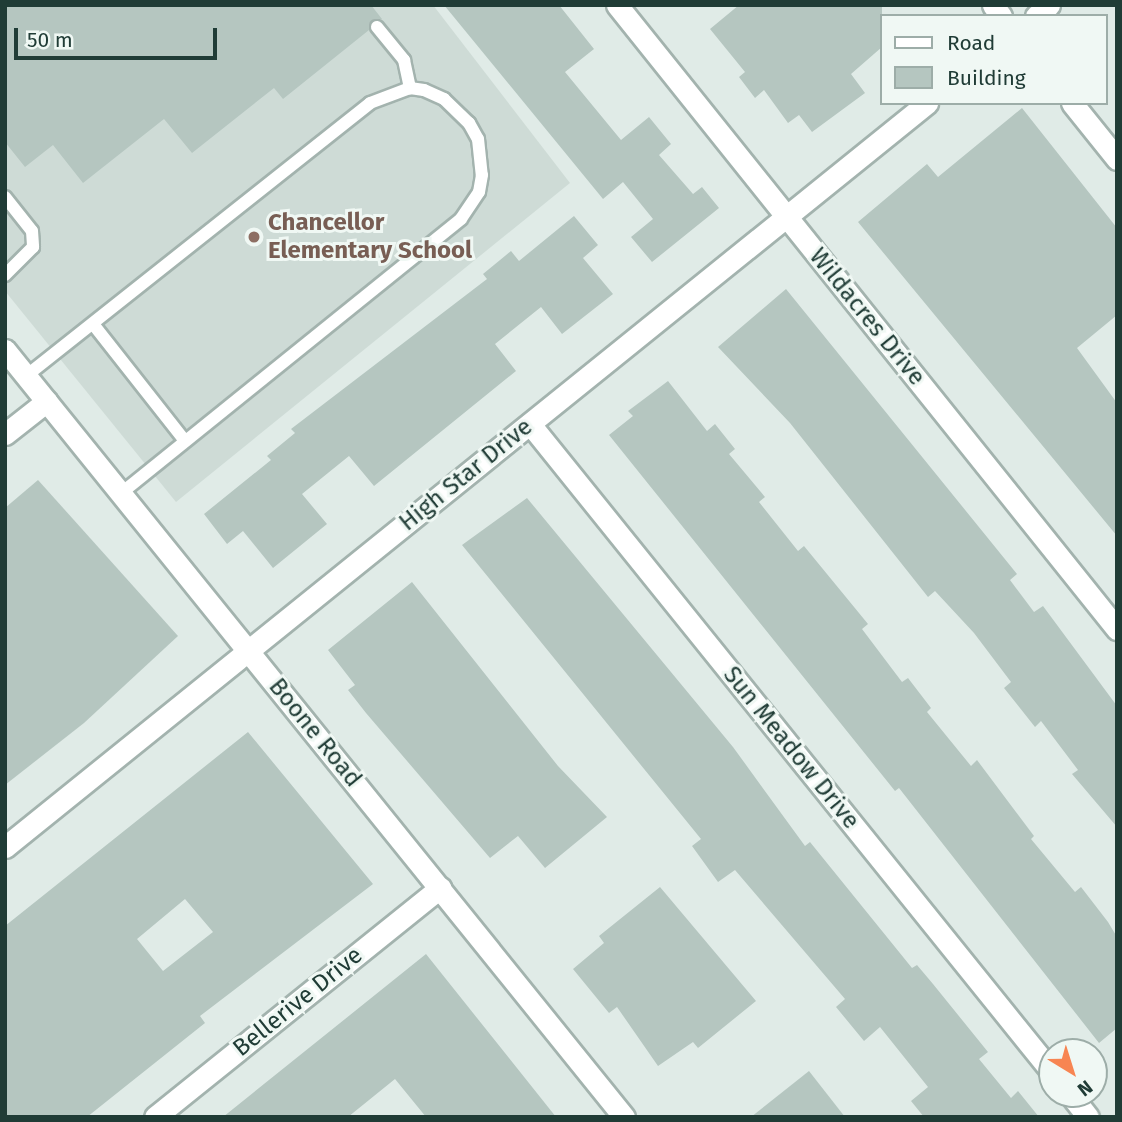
<!DOCTYPE html>
<html>
<head>
<meta charset="utf-8">
<style>
	body { margin:0 }
	#map { position:relative; width:1122px; height:1122px; overflow:hidden; background:#e0ebe7; font-family:"Fira Sans",sans-serif }
	div>[style] { position:absolute }
	.built>* { inset:0; background:#cedbd6 }
	.building>* { inset:0; background:#b5c6c0 }
	.roads { filter:drop-shadow(2px 0 #a3b3ae) drop-shadow(-2px 0 #a3b3ae) drop-shadow(0 2px #a3b3ae) drop-shadow(0 -2px #a3b3ae) }
	.service>* { height:12px; margin:-6px; padding:0 6px; transform-origin:6px; border-radius:6px; background:#fff }
	.minor>* { height:21px; margin:-10.5px; padding:0 10.5px; transform-origin:10.5px; border-radius:10.5px; background:#fff }
	.tertiary>* { height:21px; margin:-10.5px; padding:0 10.5px; transform-origin:10.5px; border-radius:10.5px; background:#fff }
	.dots>* { width:19px; height:19px; translate:-50% -50%; box-sizing:border-box; border:4px solid #f0f8f4; border-radius:50% }
	span { translate:-50% -50%; white-space:nowrap; text-align:center; line-height:1.15; -webkit-text-stroke:6px #f0f8f4; paint-order:stroke }
	.education-label { font-size:24px; color:#785e54; font-weight:700 }
	.left { translate:0 -50%; text-align:left }
	.street-label { font-size:24px; color:#203c36 }
	.frame { position:absolute; inset:0; border:7px solid #203c36; pointer-events:none }
	.legend { position:absolute; left:880px; top:14px; width:228px; height:91px; box-sizing:border-box; background:#f0f8f4; border:2px solid #9dada8; margin:0; padding:9px 12px; list-style:none; font-size:21px; color:#203c36 }
	.legend li { display:flex; align-items:center; gap:14px; height:35px }
	.legend b { width:35px; border:2px solid #9dada8 }
	.north { position:absolute; left:1038px; top:1038px; width:70px; height:70px; box-sizing:border-box; background:#f0f8f4; border:2px solid #9dada8; border-radius:50%; rotate:142deg; font-size:19px; font-weight:700; line-height:28px; text-align:center; color:#203c36 }
	.north::after { content:''; display:block; margin:auto; width:24px; height:32px; background:#f78552; clip-path:polygon(50% 0,100% 100%,50% 72%,0 100%) }
	.scale { position:absolute; left:14px; top:28px; width:203px; height:32px; box-sizing:border-box; border:4px solid #203c36; border-top:0; padding-left:9px; font-size:21px; line-height:24px; white-space:nowrap; color:#203c36; -webkit-text-stroke:5px #f0f8f4; paint-order:stroke }
</style>
</head>
<body>
<div id="map">
	<div class="built">
		<div style="clip-path:polygon(5px 5px,433px 5px,570px 183px,176px 502px,5px 291px)"></div>
	</div>
	<div class="building">
		<div style="clip-path:polygon(5px 5px,371px 5px,382px 19px,372px 20px,369px 30px,283px 99px,274px 88px,192px 153px,164px 119px,83px 183px,53px 145px,25px 167px,5px 142px)"></div>
		<div style="clip-path:polygon(444px 5px,559px 5px,594px 49px,565px 72px,621px 140px,649px 117px,671px 144px,659px 155px,693px 194px,702px 187px,719px 208px,652px 262px,631px 237px,653px 219px,623px 182px,603px 199px)"></div>
		<div style="clip-path:polygon(739px 5px,882px 5px,882px 47px,851px 74px,865px 93px,812px 132px,799px 115px,788px 123px,764px 90px,755px 98px,739px 77px,745px 72px,710px 29px)"></div>
		<div style="clip-path:polygon(1022px 108px,1117px 228px,1117px 315px,1077px 348px,1117px 403px,1117px 536px,858px 222px,927px 164px,938px 177px)"></div>
		<div style="clip-path:polygon(574px 216px,598px 245px,583px 258px,613px 294px,562px 334px,541px 307px,495px 344px,516px 371px,374px 486px,349px 456px,302px 494px,327px 524px,273px 568px,243px 531px,227px 544px,204px 514px,271px 460px,267px 456px,295px 433px,291px 429px,487px 279px,483px 274px,511px 251px,519px 261px)"></div>
		<div style="clip-path:polygon(786px 289px,1017px 574px,1010px 580px,1034px 612px,1043px 606px,1117px 706px,1117px 827px,1072px 774px,1078px 770px,1041px 721px,1035px 727px,1004px 688px,1011px 682px,974px 633px,935px 591px,928px 597px,790px 423px,718px 347px)"></div>
		<div style="clip-path:polygon(668px 381px,707px 431px,715px 424px,735px 449px,729px 454px,765px 497px,759px 502px,798px 551px,804px 546px,868px 624px,862px 629px,902px 682px,908px 678px,931px 708px,927px 712px,971px 766px,977px 760px,1034px 836px,1031px 839px,1075px 892px,1081px 887px,1108px 922px,1117px 937px,1117px 1028px,1099px 1043px,899px 788px,895px 791px,609px 435px,633px 416px,628px 411px)"></div>
		<div style="clip-path:polygon(38px 480px,178px 636px,84px 723px,5px 785px,5px 508px)"></div>
		<div style="clip-path:polygon(527px 498px,733px 747px,805px 846px,810px 842px,912px 968px,917px 965px,933px 984px,988px 1052px,979px 1059px,1011px 1098px,1018px 1091px,1039px 1117px,924px 1117px,911px 1101px,928px 1087px,880px 1027px,864px 1041px,836px 1007px,845px 999px,735px 870px,718px 882px,692px 846px,701px 839px,462px 545px)"></div>
		<div style="clip-path:polygon(412px 582px,558px 766px,607px 817px,545px 868px,518px 836px,490px 858px,366px 713px,348px 690px,355px 685px,328px 650px)"></div>
		<div style="clip-path:polygon(evenodd,248px 732px,373px 884px,200px 1016px,205px 1023px,87px 1117px,5px 1117px,5px 926px,248px 732px,185px 899px,213px 932px,163px 971px,137px 939px,185px 899px)"></div>
		<div style="clip-path:polygon(660px 887px,756px 1001px,698px 1048px,693px 1042px,658px 1066px,617px 1007px,609px 1013px,573px 969px,604px 943px,599px 936px)"></div>
		<div style="clip-path:polygon(426px 954px,556px 1117px,426px 1117px,395px 1079px,348px 1117px,223px 1117px)"></div>
		<div style="clip-path:polygon(809px 1071px,845px 1117px,751px 1117px)"></div>
	</div>
	<div class="roads">
		<div class="service">
			<div style="left:377px;top:27px;width:43px;rotate:50.7deg"></div>
			<div style="left:404px;top:60px;width:29px;rotate:78deg"></div>
			<div style="left:5px;top:197px;width:43px;rotate:51.5deg"></div>
			<div style="left:32px;top:231px;width:16px;rotate:86deg"></div>
			<div style="left:33px;top:247px;width:40px;rotate:135deg"></div>
			<div style="left:93px;top:324px;width:149px;rotate:51.8deg"></div>
			<div style="left:26px;top:376px;width:439px;rotate:-38.4deg"></div>
			<div style="left:370px;top:103px;width:43px;rotate:-20.6deg"></div>
			<div style="left:410px;top:88px;width:14px;rotate:8deg"></div>
			<div style="left:424px;top:90px;width:22px;rotate:24deg"></div>
			<div style="left:444px;top:99px;width:35px;rotate:44deg"></div>
			<div style="left:469px;top:123px;width:18px;rotate:61deg"></div>
			<div style="left:478px;top:139px;width:36px;rotate:84deg"></div>
			<div style="left:482px;top:175px;width:17px;rotate:100deg"></div>
			<div style="left:479px;top:192px;width:32px;rotate:124deg"></div>
			<div style="left:461px;top:219px;width:437px;rotate:141.1deg"></div>
		</div>
		<div class="minor">
			<div style="left:617px;top:5px;width:800px;rotate:51.3deg"></div>
			<div style="left:993px;top:5px;width:14px;rotate:54deg"></div>
			<div style="left:1072px;top:103px;width:72px;rotate:51.2deg"></div>
			<div style="left:530px;top:424px;width:832px;rotate:51.15deg"></div>
			<div style="left:5px;top:434px;width:53px;rotate:-38.2deg"></div>
			<div style="left:1070px;top:1094px;width:29px;rotate:52deg"></div>
			<div style="left:155px;top:1117px;width:366px;rotate:-38.8deg"></div>
		</div>
		<div class="tertiary">
			<div style="left:1036px;top:16px;width:17px;rotate:-40deg"></div>
			<div style="left:5px;top:350px;width:986px;rotate:51.1deg"></div>
			<div style="left:5px;top:847px;width:1185px;rotate:-38.9deg"></div>
		</div>
	</div>
	<div class="dots">
		<div style="left:254px;top:237px;background:#8d6e63"></div>
	</div>
	<div class="education-label">
		<span class="left" style="left:268px;top:237px">Chancellor<br>Elementary School</span>
	</div>
	<div class="street-label">
		<span style="left:867px;top:317px;rotate:51deg">Wildacres Drive</span>
		<span style="left:466px;top:475px;rotate:-39deg">High Star Drive</span>
		<span style="left:315px;top:733px;rotate:51deg">Boone Road</span>
		<span style="left:791px;top:748px;rotate:51deg">Sun Meadow Drive</span>
		<span style="left:298px;top:1002px;rotate:-39deg">Bellerive Drive</span>
	</div>
	<div class="frame"></div>
	<ul class="legend">
	<li><b style="height:9px;background:#fff"></b>Road</li>
	<li><b style="height:19px;background:#b5c6c0"></b>Building</li>
	</ul>
	<div class="north">N</div>
	<div class="scale">50 m</div>
</div>
</body>
</html>
